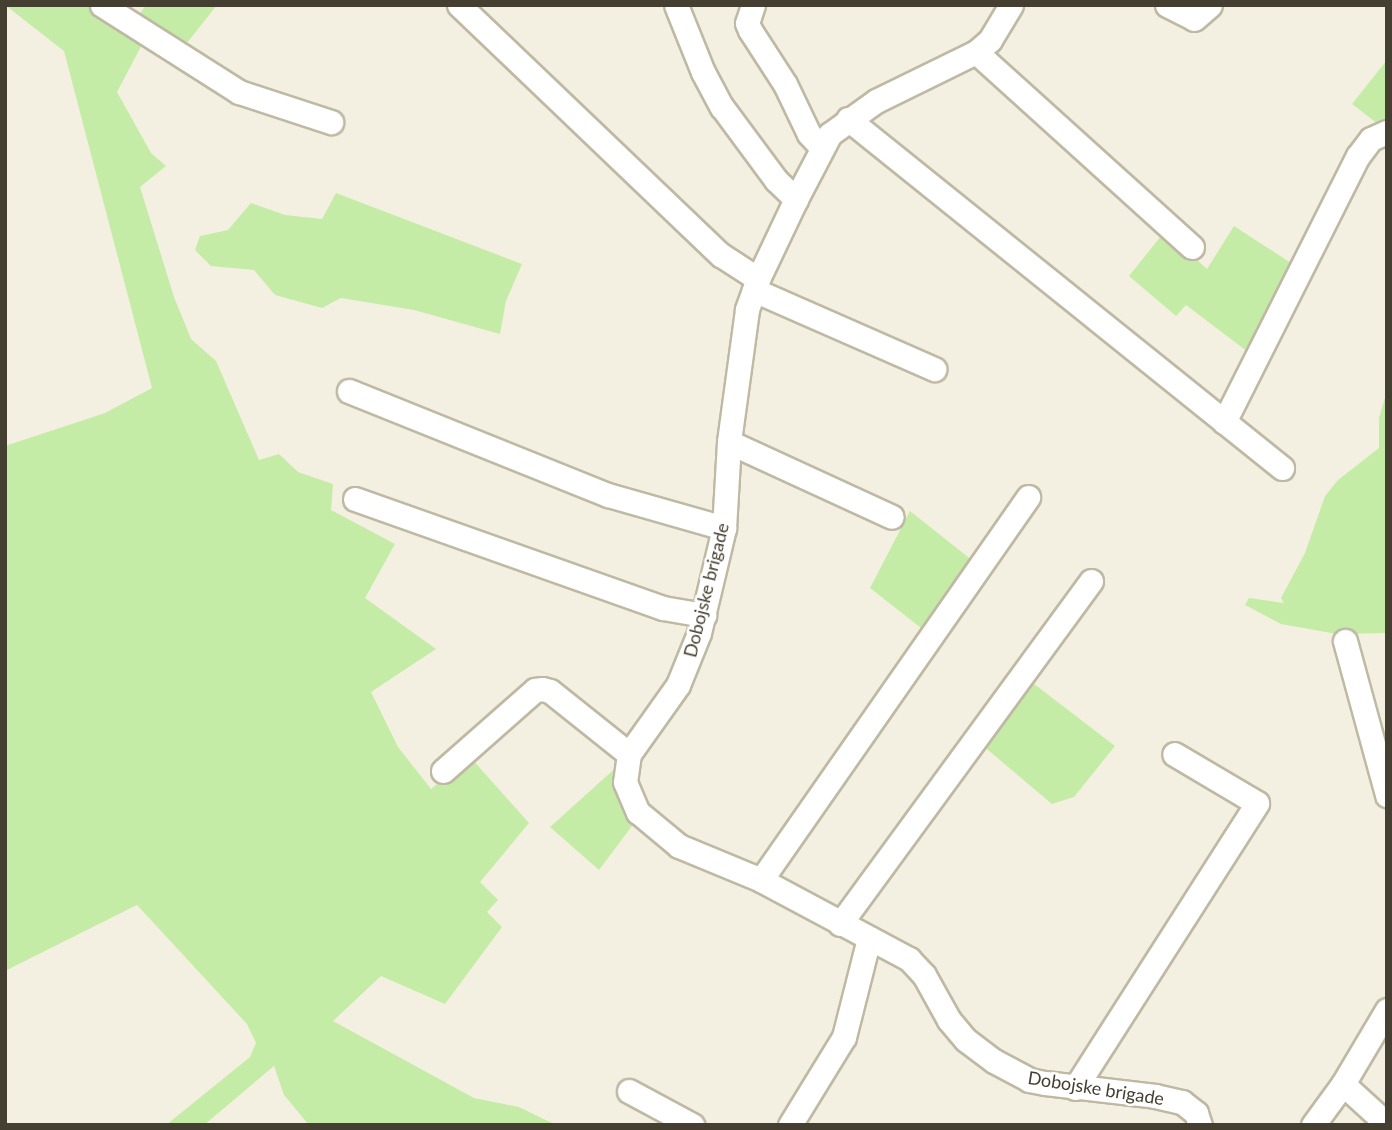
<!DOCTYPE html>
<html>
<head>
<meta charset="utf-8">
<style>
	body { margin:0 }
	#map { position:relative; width:1392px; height:1130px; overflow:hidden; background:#f3f0e2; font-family:Lato,sans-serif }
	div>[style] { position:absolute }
	.green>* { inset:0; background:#c5eca6 }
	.roads { filter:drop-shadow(2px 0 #bfb9a4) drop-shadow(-2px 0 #bfb9a4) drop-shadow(0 2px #bfb9a4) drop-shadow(0 -2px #bfb9a4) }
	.minor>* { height:23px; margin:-11.5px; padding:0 11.5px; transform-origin:11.5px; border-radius:11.5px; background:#fff }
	span { translate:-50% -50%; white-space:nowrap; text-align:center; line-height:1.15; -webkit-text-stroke:5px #fff; paint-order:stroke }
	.street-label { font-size:18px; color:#453f32 }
	.frame { position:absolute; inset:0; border:7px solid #453f32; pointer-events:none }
</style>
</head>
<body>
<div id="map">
	<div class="green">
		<div style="clip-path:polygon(5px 5px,89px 5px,145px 39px,117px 92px,151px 153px,166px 166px,140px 187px,174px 297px,191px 339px,216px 361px,259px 460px,279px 454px,298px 472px,333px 484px,331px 510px,395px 544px,365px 598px,436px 649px,371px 692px,398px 747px,431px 789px,470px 757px,529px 823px,480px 882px,498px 900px,487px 912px,502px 927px,445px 1004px,381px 976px,333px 1021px,474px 1098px,519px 1107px,556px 1125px,309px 1125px,284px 1095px,274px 1066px,204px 1125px,166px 1125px,250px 1057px,256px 1043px,247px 1024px,137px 905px,5px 971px,5px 446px,105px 413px,152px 388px,64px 51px)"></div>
		<div style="clip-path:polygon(146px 5px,217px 5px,183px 48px,137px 18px)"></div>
		<div style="clip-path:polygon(1387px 60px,1387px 124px,1378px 124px,1352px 104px)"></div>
		<div style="clip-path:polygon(336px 193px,522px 264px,506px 301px,500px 334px,414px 310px,341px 298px,322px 308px,275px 295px,254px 270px,211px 266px,195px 250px,200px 236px,228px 230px,251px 203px,285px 215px,322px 219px)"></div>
		<div style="clip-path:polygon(1234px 226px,1291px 263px,1248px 352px,1186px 305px,1176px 316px,1129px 276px,1165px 231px,1207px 269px)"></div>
		<div style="clip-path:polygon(1387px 391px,1387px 633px,1337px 634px,1281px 624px,1245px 605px,1249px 598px,1284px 603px,1281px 598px,1305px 553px,1325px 496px,1338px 480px,1379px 448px,1379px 418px)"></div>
		<div style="clip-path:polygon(910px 511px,973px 561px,925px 631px,870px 588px)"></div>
		<div style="clip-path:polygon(1029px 680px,1115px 746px,1074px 797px,1052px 804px,982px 745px)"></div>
		<div style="clip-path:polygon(621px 763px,635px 822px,599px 870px,550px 827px)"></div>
	</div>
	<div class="roads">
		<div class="minor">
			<div style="left:102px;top:5px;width:162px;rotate:32.4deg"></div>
			<div style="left:239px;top:92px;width:97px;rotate:18.1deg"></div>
			<div style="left:459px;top:5px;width:362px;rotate:43.7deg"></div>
			<div style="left:721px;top:255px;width:44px;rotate:33deg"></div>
			<div style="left:676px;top:5px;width:72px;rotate:68.1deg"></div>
			<div style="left:703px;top:72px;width:40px;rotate:62deg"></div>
			<div style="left:722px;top:107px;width:91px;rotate:53.5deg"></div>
			<div style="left:776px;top:180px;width:28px;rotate:44deg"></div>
			<div style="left:753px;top:5px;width:19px;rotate:108deg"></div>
			<div style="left:747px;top:23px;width:8px;rotate:67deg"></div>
			<div style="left:750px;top:30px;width:64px;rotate:57.1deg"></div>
			<div style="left:785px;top:84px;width:55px;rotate:64.4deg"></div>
			<div style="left:809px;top:134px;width:19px;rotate:47deg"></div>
			<div style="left:1011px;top:5px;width:41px;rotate:121deg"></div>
			<div style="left:990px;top:40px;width:18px;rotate:139deg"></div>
			<div style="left:976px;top:52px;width:111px;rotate:153.9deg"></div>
			<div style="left:876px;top:101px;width:57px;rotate:144.3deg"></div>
			<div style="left:830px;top:134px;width:73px;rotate:117.6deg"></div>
			<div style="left:796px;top:199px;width:89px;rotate:115.4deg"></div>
			<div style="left:758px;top:279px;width:33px;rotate:110deg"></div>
			<div style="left:747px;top:310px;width:133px;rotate:97.8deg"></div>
			<div style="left:729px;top:442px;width:86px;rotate:93.3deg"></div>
			<div style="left:724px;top:528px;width:108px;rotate:103.4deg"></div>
			<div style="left:699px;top:633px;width:56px;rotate:112deg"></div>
			<div style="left:678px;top:685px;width:85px;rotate:125.4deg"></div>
			<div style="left:629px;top:754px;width:28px;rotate:98deg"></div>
			<div style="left:625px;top:782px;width:33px;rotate:67deg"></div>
			<div style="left:638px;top:812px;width:53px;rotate:39.7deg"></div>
			<div style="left:679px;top:846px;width:89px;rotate:22.5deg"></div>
			<div style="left:761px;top:880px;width:168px;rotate:28.1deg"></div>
			<div style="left:909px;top:959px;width:22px;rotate:47deg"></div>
			<div style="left:924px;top:975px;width:51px;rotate:60.9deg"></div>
			<div style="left:949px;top:1020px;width:26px;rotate:50deg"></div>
			<div style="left:966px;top:1040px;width:35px;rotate:37deg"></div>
			<div style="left:994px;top:1061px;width:40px;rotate:28deg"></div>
			<div style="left:1029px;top:1080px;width:16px;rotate:11deg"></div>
			<div style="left:1045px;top:1083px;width:111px;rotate:6.7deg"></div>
			<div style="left:1155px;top:1096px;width:28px;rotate:13deg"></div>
			<div style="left:1182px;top:1102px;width:18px;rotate:38deg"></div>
			<div style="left:1196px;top:1113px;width:13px;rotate:72deg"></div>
			<div style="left:1167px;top:5px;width:30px;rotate:27deg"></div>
			<div style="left:1194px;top:19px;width:21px;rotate:-41deg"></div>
			<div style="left:976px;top:52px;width:291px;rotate:42.1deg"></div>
			<div style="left:848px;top:119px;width:557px;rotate:38.8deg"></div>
			<div style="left:754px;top:290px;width:197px;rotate:23.7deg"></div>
			<div style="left:349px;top:391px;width:279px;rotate:21.9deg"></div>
			<div style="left:608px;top:495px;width:121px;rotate:15.9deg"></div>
			<div style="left:1224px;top:422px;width:298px;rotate:-63.3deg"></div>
			<div style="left:1358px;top:156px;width:21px;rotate:-53deg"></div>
			<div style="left:1371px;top:139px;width:17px;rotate:-24deg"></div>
			<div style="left:729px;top:442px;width:179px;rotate:24.7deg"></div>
			<div style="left:355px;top:499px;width:327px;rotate:19.5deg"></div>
			<div style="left:663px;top:608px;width:42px;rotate:9.7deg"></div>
			<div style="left:1345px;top:641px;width:160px;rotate:74.7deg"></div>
			<div style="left:443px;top:771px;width:123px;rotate:-41.4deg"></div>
			<div style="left:535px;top:690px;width:7px;rotate:-8deg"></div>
			<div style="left:542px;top:689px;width:8px;rotate:14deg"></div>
			<div style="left:550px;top:691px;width:101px;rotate:38.6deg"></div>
			<div style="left:761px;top:880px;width:467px;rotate:-55.1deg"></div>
			<div style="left:840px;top:924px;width:425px;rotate:-53.8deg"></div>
			<div style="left:1343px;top:1084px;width:59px;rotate:42.3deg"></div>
			<div style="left:1075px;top:1088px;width:338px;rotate:-57.4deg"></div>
			<div style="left:1257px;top:803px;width:96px;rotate:-149.4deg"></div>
			<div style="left:629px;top:1091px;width:72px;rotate:28.4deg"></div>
			<div style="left:790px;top:1125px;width:103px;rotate:-58.5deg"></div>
			<div style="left:844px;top:1037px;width:102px;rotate:-75.8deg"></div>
			<div style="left:1313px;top:1125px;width:51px;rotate:-53.8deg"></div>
			<div style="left:1343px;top:1084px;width:86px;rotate:-59.3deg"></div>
		</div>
	</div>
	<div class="street-label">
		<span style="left:706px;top:590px;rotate:-76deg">Dobojske brigade</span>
		<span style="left:1096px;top:1088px;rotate:9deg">Dobojske brigade</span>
	</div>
	<div class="frame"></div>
</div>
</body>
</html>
